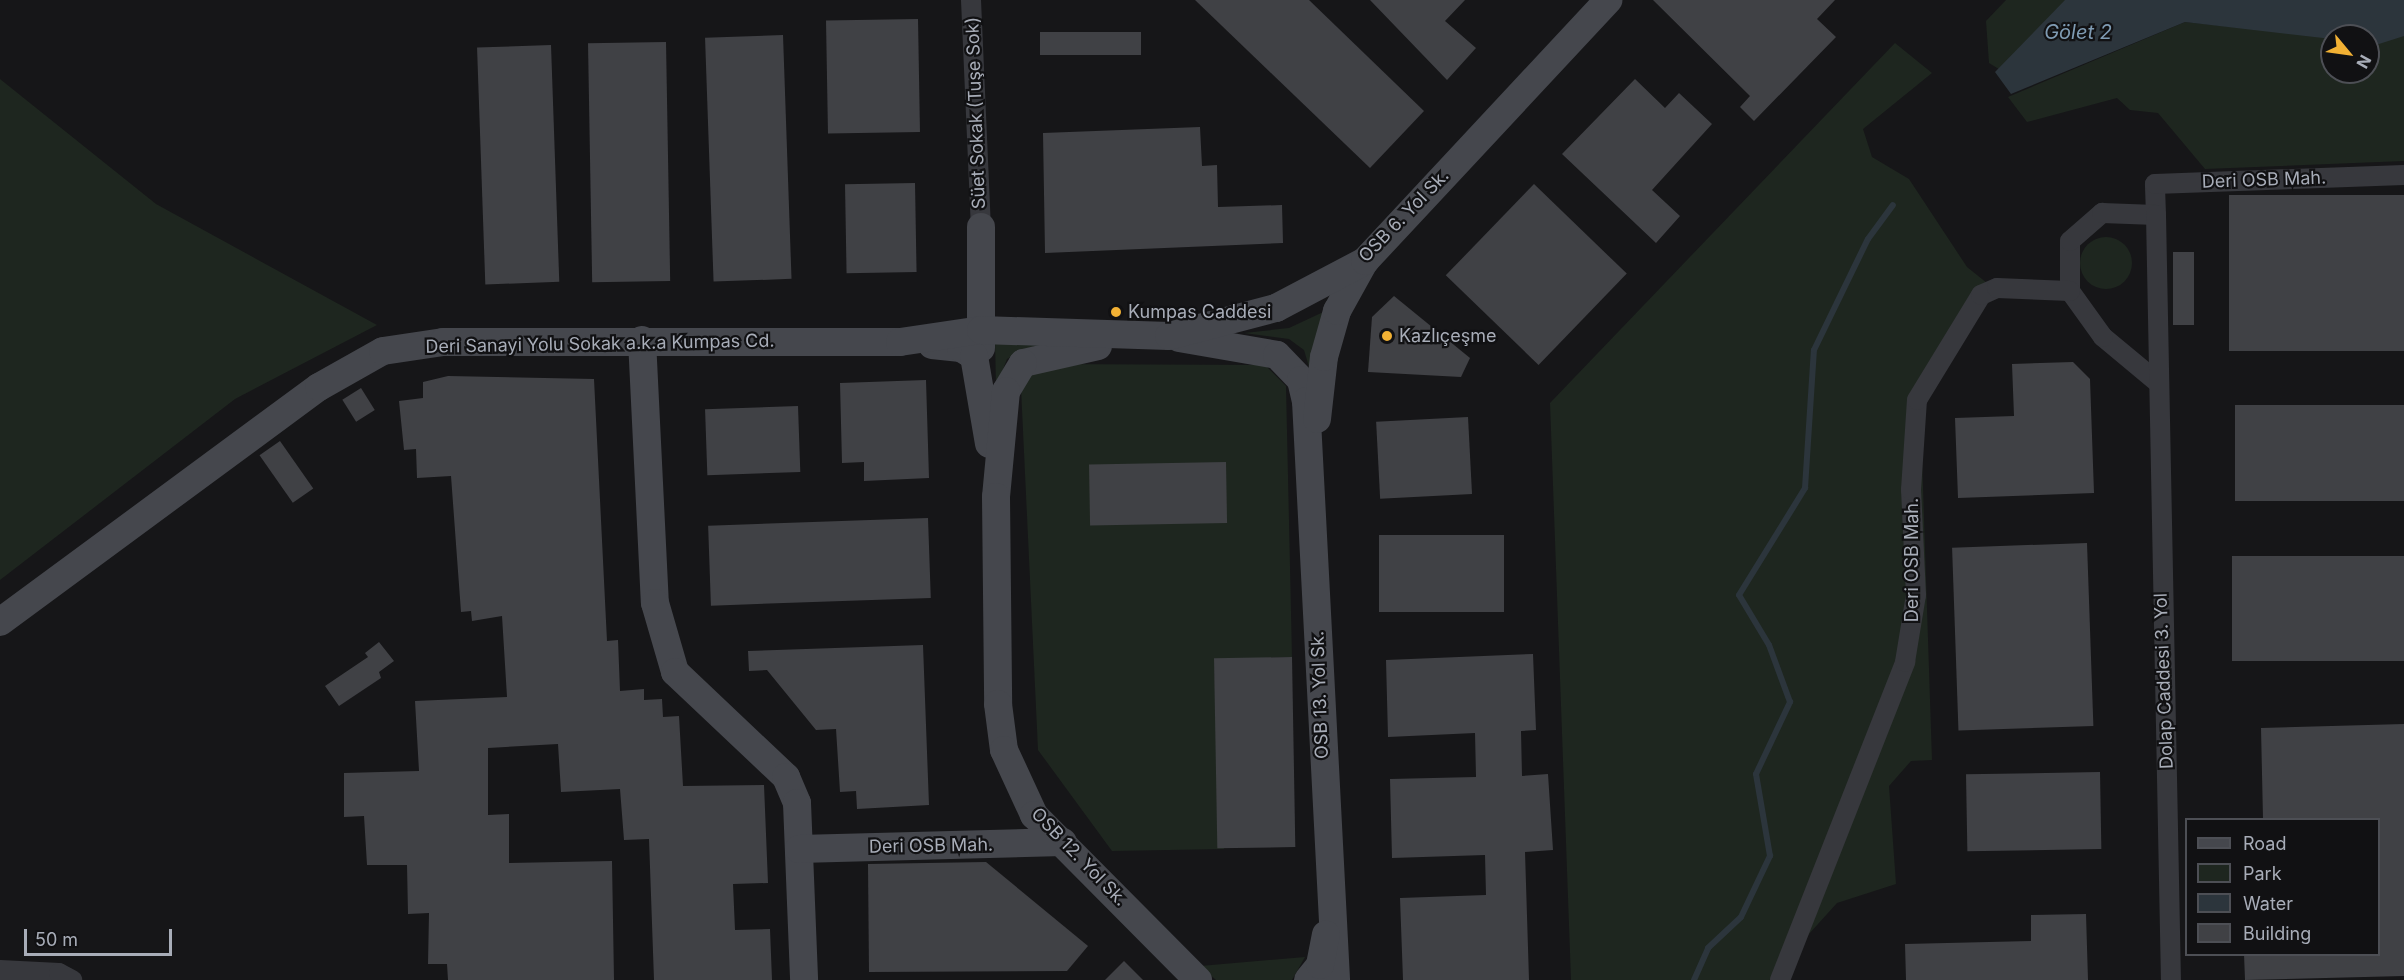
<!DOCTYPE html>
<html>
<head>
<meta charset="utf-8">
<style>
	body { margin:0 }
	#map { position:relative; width:2404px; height:980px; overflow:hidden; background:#161618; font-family:Inter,sans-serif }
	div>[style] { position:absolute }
	.green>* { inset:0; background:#1e261f }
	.round { border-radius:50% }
	.water>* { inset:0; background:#2c353c }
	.stream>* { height:6px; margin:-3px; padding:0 3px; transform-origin:3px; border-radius:3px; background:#2c353c }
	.building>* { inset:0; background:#404145; transform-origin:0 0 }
	.street>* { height:20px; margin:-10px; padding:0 10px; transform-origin:10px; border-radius:10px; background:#37383d }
	.secondary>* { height:28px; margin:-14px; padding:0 14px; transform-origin:14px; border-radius:14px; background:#45474d }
	.dots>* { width:16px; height:16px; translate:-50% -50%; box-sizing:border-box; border:3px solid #111113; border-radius:50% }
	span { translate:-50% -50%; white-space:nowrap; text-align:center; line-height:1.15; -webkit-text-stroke:4.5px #111113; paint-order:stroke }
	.street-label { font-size:18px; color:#a8adb8 }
	.poi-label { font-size:18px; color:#a8adb8 }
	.left { translate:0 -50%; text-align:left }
	.water-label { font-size:20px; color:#7f9bb3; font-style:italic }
	.legend { position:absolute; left:2185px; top:818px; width:195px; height:138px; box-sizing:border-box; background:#111113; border:2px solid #4d4f55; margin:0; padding:8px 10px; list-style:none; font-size:18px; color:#a8adb8 }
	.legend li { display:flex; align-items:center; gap:12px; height:30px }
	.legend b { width:30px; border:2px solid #4d4f55 }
	.north { position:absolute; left:2320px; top:24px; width:60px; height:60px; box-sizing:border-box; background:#111113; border:2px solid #4d4f55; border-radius:50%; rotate:119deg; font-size:16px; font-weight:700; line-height:24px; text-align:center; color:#a8adb8 }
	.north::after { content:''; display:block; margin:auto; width:21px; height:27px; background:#f2b134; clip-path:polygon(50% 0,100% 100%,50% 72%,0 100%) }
	.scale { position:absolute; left:24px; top:929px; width:148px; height:27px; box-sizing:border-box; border:3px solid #a8adb8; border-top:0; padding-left:8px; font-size:18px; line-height:21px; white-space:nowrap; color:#a8adb8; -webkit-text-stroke:4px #111113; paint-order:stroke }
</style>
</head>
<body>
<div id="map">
	<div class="green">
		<div style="clip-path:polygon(2006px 0,2077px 0,2007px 74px,1989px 63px,1986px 21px)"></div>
		<div style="clip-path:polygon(2185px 22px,2332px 37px,2332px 72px,2368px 72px,2368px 41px,2404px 35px,2404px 161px,2205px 169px,2158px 113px,2130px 110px,2117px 98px,2027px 122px,2008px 97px)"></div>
		<div style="clip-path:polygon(1895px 43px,1932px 73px,1863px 129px,1872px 157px,1909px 179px,1967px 267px,1997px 291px,1976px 300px,1920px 396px,1932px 760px,1911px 761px,1889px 786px,1896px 884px,1837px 903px,1790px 955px,1790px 980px,1571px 980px,1550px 403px)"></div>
		<div style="clip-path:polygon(0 79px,156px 204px,377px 325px,235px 399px,0 580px)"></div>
		<div class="round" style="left:2080px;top:237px;width:52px;height:52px"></div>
		<div style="clip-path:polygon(1334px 307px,1312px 377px,1304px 350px,1289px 339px,1244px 333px,1289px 328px)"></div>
		<div style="clip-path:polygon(1067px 339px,1024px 349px,1007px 359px,996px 387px,995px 341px)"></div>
		<div style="clip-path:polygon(1036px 364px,1265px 365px,1286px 386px,1292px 657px,1214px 660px,1224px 849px,1112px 851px,1038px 750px,1021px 388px)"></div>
		<div style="clip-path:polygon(1305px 957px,1292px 980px,1216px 980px,1200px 966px)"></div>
	</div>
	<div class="water">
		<div style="clip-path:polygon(2065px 0,2404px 0,2404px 36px,2379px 44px,2368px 43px,2368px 36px,2332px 39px,2185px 22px,2011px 94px,1995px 72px)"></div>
	</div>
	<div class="stream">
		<div style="left:1694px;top:980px;width:35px;rotate:-66deg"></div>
		<div style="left:1708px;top:948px;width:45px;rotate:-43.2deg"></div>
		<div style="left:1741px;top:917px;width:68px;rotate:-64.6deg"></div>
		<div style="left:1770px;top:856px;width:83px;rotate:-99.7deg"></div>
		<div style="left:1756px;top:774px;width:80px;rotate:-64.7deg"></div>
		<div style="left:1790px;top:702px;width:61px;rotate:-110.2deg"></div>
		<div style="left:1769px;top:645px;width:58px;rotate:-121deg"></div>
		<div style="left:1739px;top:595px;width:126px;rotate:-58.3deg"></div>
		<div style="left:1805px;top:488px;width:138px;rotate:-86.3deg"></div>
		<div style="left:1814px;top:350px;width:123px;rotate:-64.1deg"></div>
		<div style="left:1868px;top:239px;width:42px;rotate:-53.7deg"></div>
	</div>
	<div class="building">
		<div style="clip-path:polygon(1195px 0,1309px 0,1424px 111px,1370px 168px)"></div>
		<div style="clip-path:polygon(1370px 0,1465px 0,1445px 21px,1476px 48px,1447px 80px)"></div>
		<div style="clip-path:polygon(1653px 0,1835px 0,1817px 19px,1836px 37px,1754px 121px,1740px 107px,1750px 96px)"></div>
		<div style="left:918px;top:19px;width:113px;height:92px;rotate:89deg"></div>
		<div style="left:1141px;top:32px;width:23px;height:101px;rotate:90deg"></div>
		<div style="left:783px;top:35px;width:244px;height:78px;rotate:88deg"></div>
		<div style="left:666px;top:42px;width:239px;height:78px;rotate:89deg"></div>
		<div style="left:551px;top:45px;width:237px;height:74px;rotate:88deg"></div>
		<div style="clip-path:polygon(1635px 79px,1665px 108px,1679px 93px,1712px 124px,1652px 190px,1680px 216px,1656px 243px,1562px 154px)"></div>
		<div style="clip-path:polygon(1200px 127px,1202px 166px,1217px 165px,1218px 207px,1282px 205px,1283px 243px,1045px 253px,1043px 133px)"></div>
		<div style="left:915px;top:183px;width:89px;height:70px;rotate:89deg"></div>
		<div style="left:1534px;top:184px;width:129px;height:127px;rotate:44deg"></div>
		<div style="left:2404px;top:195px;width:156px;height:175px;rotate:90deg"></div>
		<div style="left:2173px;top:252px;width:21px;height:73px"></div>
		<div style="clip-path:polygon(1394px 296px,1470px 358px,1461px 377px,1368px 372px,1372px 317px)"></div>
		<div style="clip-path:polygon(2073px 362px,2090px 379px,2094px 493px,1958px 498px,1955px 418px,2014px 416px,2012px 364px)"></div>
		<div style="clip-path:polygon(448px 376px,594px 379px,607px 641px,618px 640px,620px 691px,644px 689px,644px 700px,662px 699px,663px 717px,679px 716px,683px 786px,764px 785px,768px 883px,733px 884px,735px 930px,770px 929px,772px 980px,654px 980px,649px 839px,624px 840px,620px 789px,561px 792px,558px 744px,488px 748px,488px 815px,509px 814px,509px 863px,612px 861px,614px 980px,448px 980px,447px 964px,428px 964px,429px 913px,408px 914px,407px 865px,367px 865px,364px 816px,344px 817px,344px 773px,419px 771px,415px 701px,507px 697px,502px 616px,472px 621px,471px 611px,461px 612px,451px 476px,417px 478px,416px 449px,404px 450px,399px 401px,423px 398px,423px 382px)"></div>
		<div style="clip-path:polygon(926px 380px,929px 478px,864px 481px,864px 462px,842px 463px,840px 383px)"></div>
		<div style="left:361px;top:388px;width:26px;height:22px;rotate:58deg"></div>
		<div style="left:2404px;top:405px;width:96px;height:169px;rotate:90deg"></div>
		<div style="left:798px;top:406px;width:66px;height:93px;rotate:88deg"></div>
		<div style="left:1468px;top:417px;width:77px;height:92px;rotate:87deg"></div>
		<div style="left:280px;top:441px;width:58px;height:25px;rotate:55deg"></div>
		<div style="left:1226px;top:462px;width:61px;height:137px;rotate:89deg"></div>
		<div style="left:928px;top:518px;width:80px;height:220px;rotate:88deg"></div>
		<div style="left:1504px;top:535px;width:77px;height:125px;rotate:90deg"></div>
		<div style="left:2087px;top:543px;width:183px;height:135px;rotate:88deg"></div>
		<div style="left:2404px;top:556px;width:105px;height:172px;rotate:90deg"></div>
		<div style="clip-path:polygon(379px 642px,394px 661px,379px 672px,381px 678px,339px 706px,325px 686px,368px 657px,365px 653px)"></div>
		<div style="clip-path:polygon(923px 645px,929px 805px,857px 809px,856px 791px,840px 792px,836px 729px,816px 730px,767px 670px,749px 671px,748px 651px)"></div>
		<div style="clip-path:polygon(1533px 654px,1536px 730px,1521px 731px,1522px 776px,1548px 774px,1553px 850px,1525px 852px,1529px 980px,1403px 980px,1400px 898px,1486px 895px,1485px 855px,1392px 858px,1390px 779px,1476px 777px,1475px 733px,1388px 737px,1386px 660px)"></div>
		<div style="left:1292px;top:657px;width:190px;height:78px;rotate:89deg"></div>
		<div style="clip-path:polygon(2404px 724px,2404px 976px,2245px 980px,2244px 954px,2379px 954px,2379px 819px,2263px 819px,2261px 728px)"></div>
		<div style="left:2100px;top:772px;width:77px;height:134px;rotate:89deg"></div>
		<div style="clip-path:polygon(986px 862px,1088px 946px,1067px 971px,869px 972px,868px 864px)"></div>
		<div style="clip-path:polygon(2086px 914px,2088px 980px,1906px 980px,1905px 944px,2031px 941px,2031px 915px)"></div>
		<div style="clip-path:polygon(1124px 961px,1143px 980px,1105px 980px)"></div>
	</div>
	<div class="street">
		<div style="left:971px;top:0;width:227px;rotate:87.5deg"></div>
		<div style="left:2156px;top:215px;width:31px;rotate:-92deg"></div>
		<div style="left:2155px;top:184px;width:249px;rotate:-2.1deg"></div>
		<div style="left:2156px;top:381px;width:69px;rotate:-140.3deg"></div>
		<div style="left:2103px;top:337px;width:57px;rotate:-125.7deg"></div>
		<div style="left:2070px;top:291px;width:50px;rotate:-90deg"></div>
		<div style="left:2070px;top:241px;width:43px;rotate:-41.2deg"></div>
		<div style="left:2102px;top:213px;width:54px;rotate:2.1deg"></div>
		<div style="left:2156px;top:215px;width:765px;rotate:88.88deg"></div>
		<div style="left:0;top:970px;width:59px;rotate:2.9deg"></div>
		<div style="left:59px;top:973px;width:15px;rotate:28deg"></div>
		<div style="left:1780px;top:980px;width:342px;rotate:-68.5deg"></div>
		<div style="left:1905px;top:662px;width:68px;rotate:-80.7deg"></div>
		<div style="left:1916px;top:595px;width:105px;rotate:-92.7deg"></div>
		<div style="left:1911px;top:490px;width:90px;rotate:-86.2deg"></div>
		<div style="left:1917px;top:400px;width:123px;rotate:-58.6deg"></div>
		<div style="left:1981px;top:295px;width:17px;rotate:-24deg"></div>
		<div style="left:1997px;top:288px;width:73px;rotate:2.4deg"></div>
	</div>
	<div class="secondary">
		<div style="left:981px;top:227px;width:121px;rotate:90deg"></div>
		<div style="left:1179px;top:338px;width:99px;rotate:9.8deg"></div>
		<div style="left:1277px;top:355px;width:35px;rotate:46deg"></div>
		<div style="left:1301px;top:380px;width:22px;rotate:77deg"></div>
		<div style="left:1306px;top:401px;width:580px;rotate:87.03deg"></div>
		<div style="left:642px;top:340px;width:263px;rotate:87.2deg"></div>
		<div style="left:655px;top:603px;width:72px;rotate:73.8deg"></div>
		<div style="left:675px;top:672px;width:153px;rotate:43.4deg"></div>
		<div style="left:786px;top:777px;width:28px;rotate:67deg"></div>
		<div style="left:797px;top:803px;width:177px;rotate:87.7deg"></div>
		<div style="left:932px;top:345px;width:29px;rotate:6deg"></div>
		<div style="left:961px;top:348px;width:15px;rotate:32deg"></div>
		<div style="left:974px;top:356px;width:89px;rotate:80.3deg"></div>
		<div style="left:1098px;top:346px;width:77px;rotate:167.2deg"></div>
		<div style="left:1023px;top:363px;width:33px;rotate:121deg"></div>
		<div style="left:1006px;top:391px;width:106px;rotate:95.4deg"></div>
		<div style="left:996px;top:497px;width:207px;rotate:89.4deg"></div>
		<div style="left:998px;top:704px;width:46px;rotate:82.6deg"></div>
		<div style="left:1004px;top:750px;width:72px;rotate:65.2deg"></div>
		<div style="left:1034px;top:815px;width:233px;rotate:45.2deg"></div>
		<div style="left:1317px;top:419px;width:62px;rotate:-83.6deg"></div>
		<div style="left:1324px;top:357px;width:48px;rotate:-74.2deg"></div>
		<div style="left:1337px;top:311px;width:54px;rotate:-61deg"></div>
		<div style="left:0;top:622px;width:396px;rotate:-36.4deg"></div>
		<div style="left:319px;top:387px;width:73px;rotate:-29.4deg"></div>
		<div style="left:383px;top:351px;width:61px;rotate:-8.5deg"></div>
		<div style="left:443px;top:342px;width:457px"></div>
		<div style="left:900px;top:342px;width:82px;rotate:-8.4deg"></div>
		<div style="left:981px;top:330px;width:188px;rotate:1.8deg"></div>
		<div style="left:1169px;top:336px;width:111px;rotate:-14.7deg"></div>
		<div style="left:1276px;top:308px;width:101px;rotate:-27.8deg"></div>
		<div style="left:1365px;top:261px;width:357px;rotate:-47deg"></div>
		<div style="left:799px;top:849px;width:264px;rotate:-1.5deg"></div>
		<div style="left:1308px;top:980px;width:19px;rotate:-51deg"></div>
		<div style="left:1320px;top:965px;width:31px;rotate:-79deg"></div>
	</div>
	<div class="dots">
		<div style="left:1116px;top:312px;background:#f2b134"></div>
		<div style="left:1387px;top:336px;background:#f2b134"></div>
	</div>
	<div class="street-label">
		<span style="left:976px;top:113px;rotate:-92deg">Süet Sokak (Tuşe Sok)</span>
		<span style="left:2264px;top:180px;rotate:-2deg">Deri OSB Mah.</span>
		<span style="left:1404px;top:216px;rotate:-46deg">OSB 6. Yol Sk.</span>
		<span style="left:600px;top:344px;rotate:-1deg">Deri Sanayi Yolu Sokak a.k.a Kumpas Cd.</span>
		<span style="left:1912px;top:560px;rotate:-90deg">Deri OSB Mah.</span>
		<span style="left:2164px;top:681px;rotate:-92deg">Dolap Caddesi 3. Yol</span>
		<span style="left:1320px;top:695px;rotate:-92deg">OSB 13. Yol Sk.</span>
		<span style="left:931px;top:846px;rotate:-1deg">Deri OSB Mah.</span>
		<span style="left:1079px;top:857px;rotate:46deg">OSB 12. Yol Sk.</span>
	</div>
	<div class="poi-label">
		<span class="left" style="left:1128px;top:312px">Kumpas Caddesi</span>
		<span class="left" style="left:1399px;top:336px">Kazlıçeşme</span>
	</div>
	<div class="water-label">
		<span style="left:2078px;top:32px">Gölet 2</span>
	</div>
	<ul class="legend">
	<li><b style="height:8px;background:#45474d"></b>Road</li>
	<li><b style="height:16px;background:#1e261f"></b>Park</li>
	<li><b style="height:16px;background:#2c353c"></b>Water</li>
	<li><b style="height:16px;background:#404145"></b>Building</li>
	</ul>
	<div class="north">N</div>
	<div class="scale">50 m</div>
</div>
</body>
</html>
